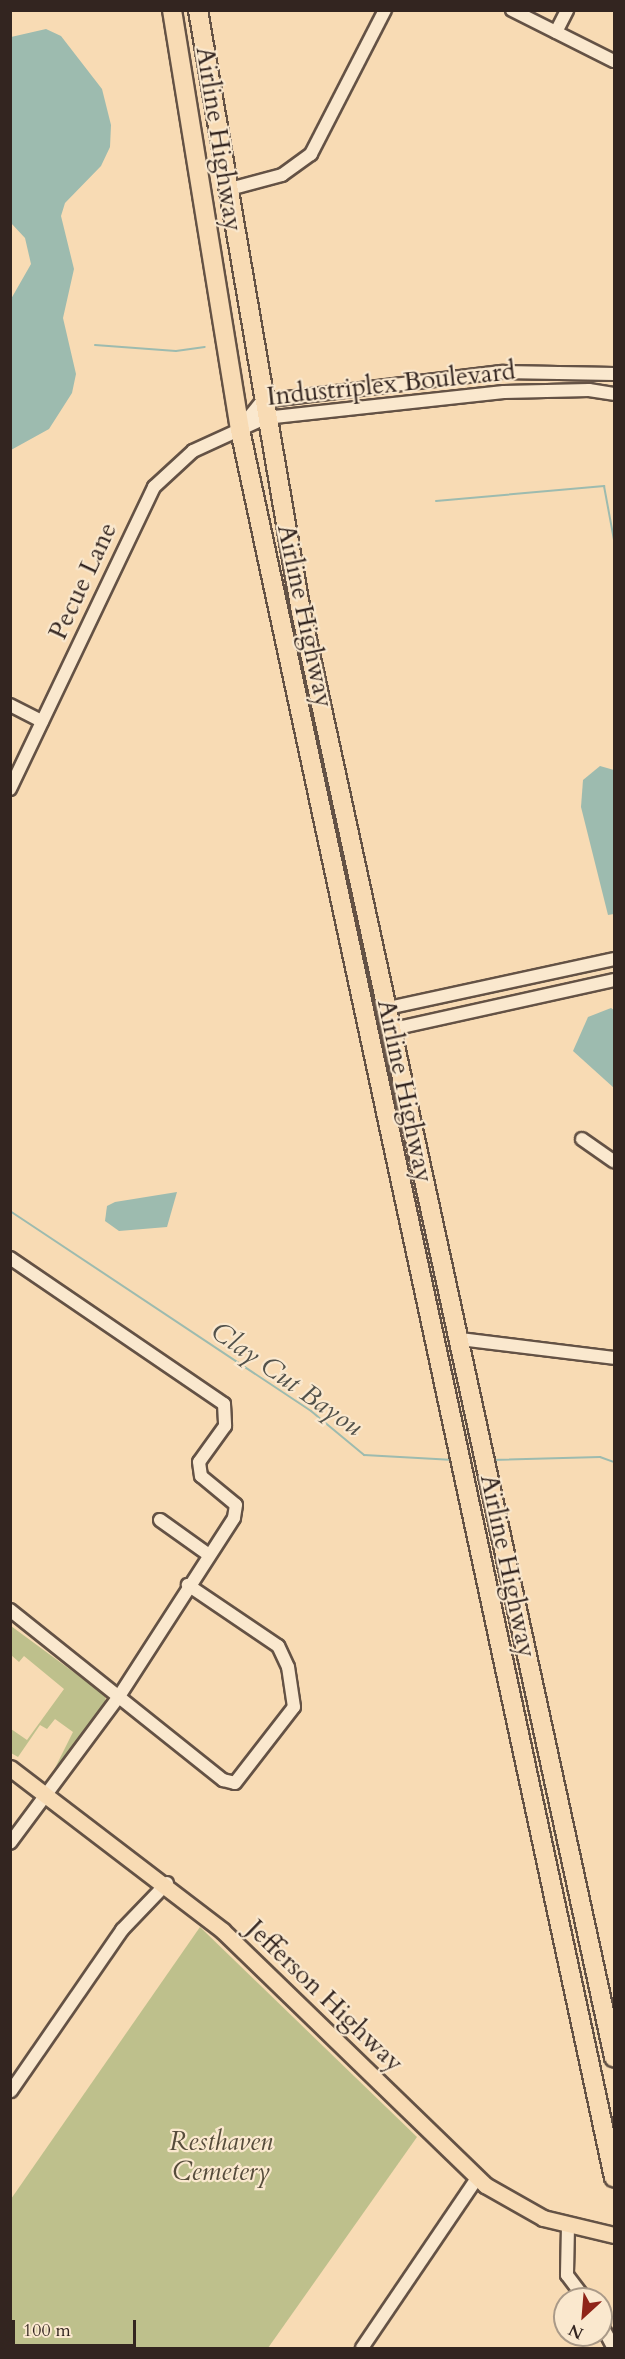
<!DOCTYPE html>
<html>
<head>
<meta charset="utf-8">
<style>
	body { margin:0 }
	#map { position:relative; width:625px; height:2359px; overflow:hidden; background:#f8dbb4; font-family:Cardo,serif }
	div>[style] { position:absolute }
	.green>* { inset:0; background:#bec08c }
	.water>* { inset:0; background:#9dbbaf }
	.stream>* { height:2px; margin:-1px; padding:0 1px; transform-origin:1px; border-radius:1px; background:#9dbbaf }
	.roads { filter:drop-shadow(2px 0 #645245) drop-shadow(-2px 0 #645245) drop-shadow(0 2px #645245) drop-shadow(0 -2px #645245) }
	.minor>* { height:12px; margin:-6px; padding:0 6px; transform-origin:6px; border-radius:6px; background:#fae8ce }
	.major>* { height:15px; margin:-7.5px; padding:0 7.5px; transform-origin:7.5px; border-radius:7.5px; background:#f8dbb4 }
	.highway>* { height:18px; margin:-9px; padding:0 9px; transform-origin:9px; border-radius:9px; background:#f8dbb4 }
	span { translate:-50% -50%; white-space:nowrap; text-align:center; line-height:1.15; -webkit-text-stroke:4.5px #fae8ce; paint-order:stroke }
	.street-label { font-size:26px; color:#332520 }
	.park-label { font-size:26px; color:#564c3b; font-style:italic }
	.water-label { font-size:27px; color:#53524b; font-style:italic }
	.frame { position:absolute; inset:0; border:12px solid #332520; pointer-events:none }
	.north { position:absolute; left:553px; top:2287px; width:60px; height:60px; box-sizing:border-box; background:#fae8ce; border:2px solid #aa9a88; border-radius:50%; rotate:206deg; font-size:16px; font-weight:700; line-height:24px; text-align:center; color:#332520 }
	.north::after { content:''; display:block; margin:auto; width:21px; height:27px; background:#8f2418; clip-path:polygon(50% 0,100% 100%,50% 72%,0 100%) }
	.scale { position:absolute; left:12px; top:2320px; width:124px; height:27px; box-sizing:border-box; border:3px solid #332520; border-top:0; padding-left:8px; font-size:18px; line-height:21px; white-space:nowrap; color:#332520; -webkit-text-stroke:4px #fae8ce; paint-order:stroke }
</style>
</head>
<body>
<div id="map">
	<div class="green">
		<div style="clip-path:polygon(11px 1626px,106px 1696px,104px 1707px,49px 1780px,73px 1732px,55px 1719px,47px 1729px,40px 1725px,18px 1757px,11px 1753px,11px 1721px,11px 1729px,27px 1740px,64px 1689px,24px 1656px,19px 1662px,11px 1655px)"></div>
		<div style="clip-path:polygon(200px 1927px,417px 2137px,268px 2348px,11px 2348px,11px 2199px)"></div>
	</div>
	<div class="water">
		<div style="clip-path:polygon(46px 29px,61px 36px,102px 89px,111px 125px,110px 147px,101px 166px,65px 203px,61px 216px,74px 269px,63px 318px,76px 374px,72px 393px,49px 429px,11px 450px,11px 299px,31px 264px,25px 238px,11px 223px,11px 37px)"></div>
		<div style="clip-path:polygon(600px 766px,614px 770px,614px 914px,608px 915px,581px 807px,583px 780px)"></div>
		<div style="clip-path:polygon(611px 1008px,614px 1010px,614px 1088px,573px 1051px,588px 1017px)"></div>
		<div style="clip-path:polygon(177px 1192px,167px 1227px,119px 1231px,105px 1221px,107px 1206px,115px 1202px)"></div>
	</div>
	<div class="stream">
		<div style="left:95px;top:345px;width:81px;rotate:4.2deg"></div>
		<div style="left:176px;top:351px;width:29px;rotate:-8deg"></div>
		<div style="left:436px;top:501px;width:169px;rotate:-5.1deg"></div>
		<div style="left:604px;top:486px;width:55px;rotate:79.5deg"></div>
		<div style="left:10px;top:1211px;width:361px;rotate:33.6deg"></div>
		<div style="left:311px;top:1411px;width:69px;rotate:39.7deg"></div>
		<div style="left:364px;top:1455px;width:90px;rotate:3.2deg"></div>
		<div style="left:492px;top:1460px;width:108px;rotate:-1.6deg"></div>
		<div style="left:600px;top:1457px;width:15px;rotate:20deg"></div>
	</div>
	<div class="roads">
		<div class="minor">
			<div style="left:512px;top:10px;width:114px;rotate:26.6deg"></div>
			<div style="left:556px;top:32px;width:25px;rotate:-63deg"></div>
			<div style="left:226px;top:190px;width:58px;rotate:-15deg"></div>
			<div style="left:282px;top:175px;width:36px;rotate:-36deg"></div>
			<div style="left:311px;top:154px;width:162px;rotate:-62.8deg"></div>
			<div style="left:242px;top:426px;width:32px;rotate:-51deg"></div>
			<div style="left:262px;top:401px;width:243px;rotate:-6.9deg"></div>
			<div style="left:503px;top:372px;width:111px;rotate:1deg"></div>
			<div style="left:10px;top:705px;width:36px;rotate:27deg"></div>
			<div style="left:10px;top:789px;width:335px;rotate:-64.5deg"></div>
			<div style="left:154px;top:487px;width:53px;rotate:-42.7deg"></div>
			<div style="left:193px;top:451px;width:79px;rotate:-24.6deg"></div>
			<div style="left:265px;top:418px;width:240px;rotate:-6.2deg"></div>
			<div style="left:504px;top:392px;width:85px;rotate:-1.3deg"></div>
			<div style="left:589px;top:390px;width:25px;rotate:9deg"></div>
			<div style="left:388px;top:1008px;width:231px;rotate:-12.2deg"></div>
			<div style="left:393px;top:1029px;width:226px;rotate:-12.5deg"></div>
			<div style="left:582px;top:1139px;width:39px;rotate:35deg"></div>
			<div style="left:10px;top:1258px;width:259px;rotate:34.3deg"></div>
			<div style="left:224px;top:1404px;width:22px;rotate:87deg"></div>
			<div style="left:225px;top:1426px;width:44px;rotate:125.8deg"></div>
			<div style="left:199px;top:1462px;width:14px;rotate:82deg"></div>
			<div style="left:201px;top:1476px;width:45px;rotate:39.6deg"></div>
			<div style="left:236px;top:1505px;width:13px;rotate:99deg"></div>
			<div style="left:234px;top:1518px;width:211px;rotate:122.8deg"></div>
			<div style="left:120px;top:1695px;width:184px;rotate:126.6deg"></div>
			<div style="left:460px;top:1339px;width:155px;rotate:7deg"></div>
			<div style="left:160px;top:1520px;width:60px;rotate:35.5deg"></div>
			<div style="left:10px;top:1610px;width:273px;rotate:38.6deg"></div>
			<div style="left:223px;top:1780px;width:12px;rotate:14deg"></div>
			<div style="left:235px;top:1783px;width:96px;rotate:-52.2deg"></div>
			<div style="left:294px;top:1707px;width:40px;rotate:-98.5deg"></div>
			<div style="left:288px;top:1667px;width:23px;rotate:-115deg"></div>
			<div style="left:278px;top:1646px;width:109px;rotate:-145.9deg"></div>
			<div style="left:11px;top:2091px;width:196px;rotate:-55.4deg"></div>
			<div style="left:122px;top:1930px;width:65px;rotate:-46.2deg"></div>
			<div style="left:568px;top:2226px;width:49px;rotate:91.2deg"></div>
			<div style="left:567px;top:2275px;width:30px;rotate:53deg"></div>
			<div style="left:601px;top:2324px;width:27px;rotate:62deg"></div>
			<div style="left:362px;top:2348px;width:205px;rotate:-55.9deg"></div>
		</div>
		<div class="major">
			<div style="left:10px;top:1768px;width:268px;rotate:37.4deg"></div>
			<div style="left:223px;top:1931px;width:365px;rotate:44.1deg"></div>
			<div style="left:485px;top:2185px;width:67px;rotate:29.6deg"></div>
			<div style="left:543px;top:2218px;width:73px;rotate:13.5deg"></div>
		</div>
		<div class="highway">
			<div style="left:172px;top:10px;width:425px;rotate:80.8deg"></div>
			<div style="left:240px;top:430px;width:1787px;rotate:77.92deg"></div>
			<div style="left:198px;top:10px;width:611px;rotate:80.29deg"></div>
			<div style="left:301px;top:612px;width:1479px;rotate:77.78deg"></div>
		</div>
	</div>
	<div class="street-label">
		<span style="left:219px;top:139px;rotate:81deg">Airline Highway</span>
		<span style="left:391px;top:384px;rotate:-6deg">Industriplex Boulevard</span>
		<span style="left:83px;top:581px;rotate:-65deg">Pecue Lane</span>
		<span style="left:305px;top:616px;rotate:78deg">Airline Highway</span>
		<span style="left:405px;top:1091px;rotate:78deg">Airline Highway</span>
		<span style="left:508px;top:1566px;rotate:78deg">Airline Highway</span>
		<span style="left:325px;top:1996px;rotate:44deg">Jefferson Highway</span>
	</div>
	<div class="park-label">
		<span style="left:221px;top:2157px">Resthaven<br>Cemetery</span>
	</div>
	<div class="water-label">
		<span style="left:287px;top:1379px;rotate:35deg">Clay Cut Bayou</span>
	</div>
	<div class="frame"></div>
	<div class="north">N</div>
	<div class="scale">100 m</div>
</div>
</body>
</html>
